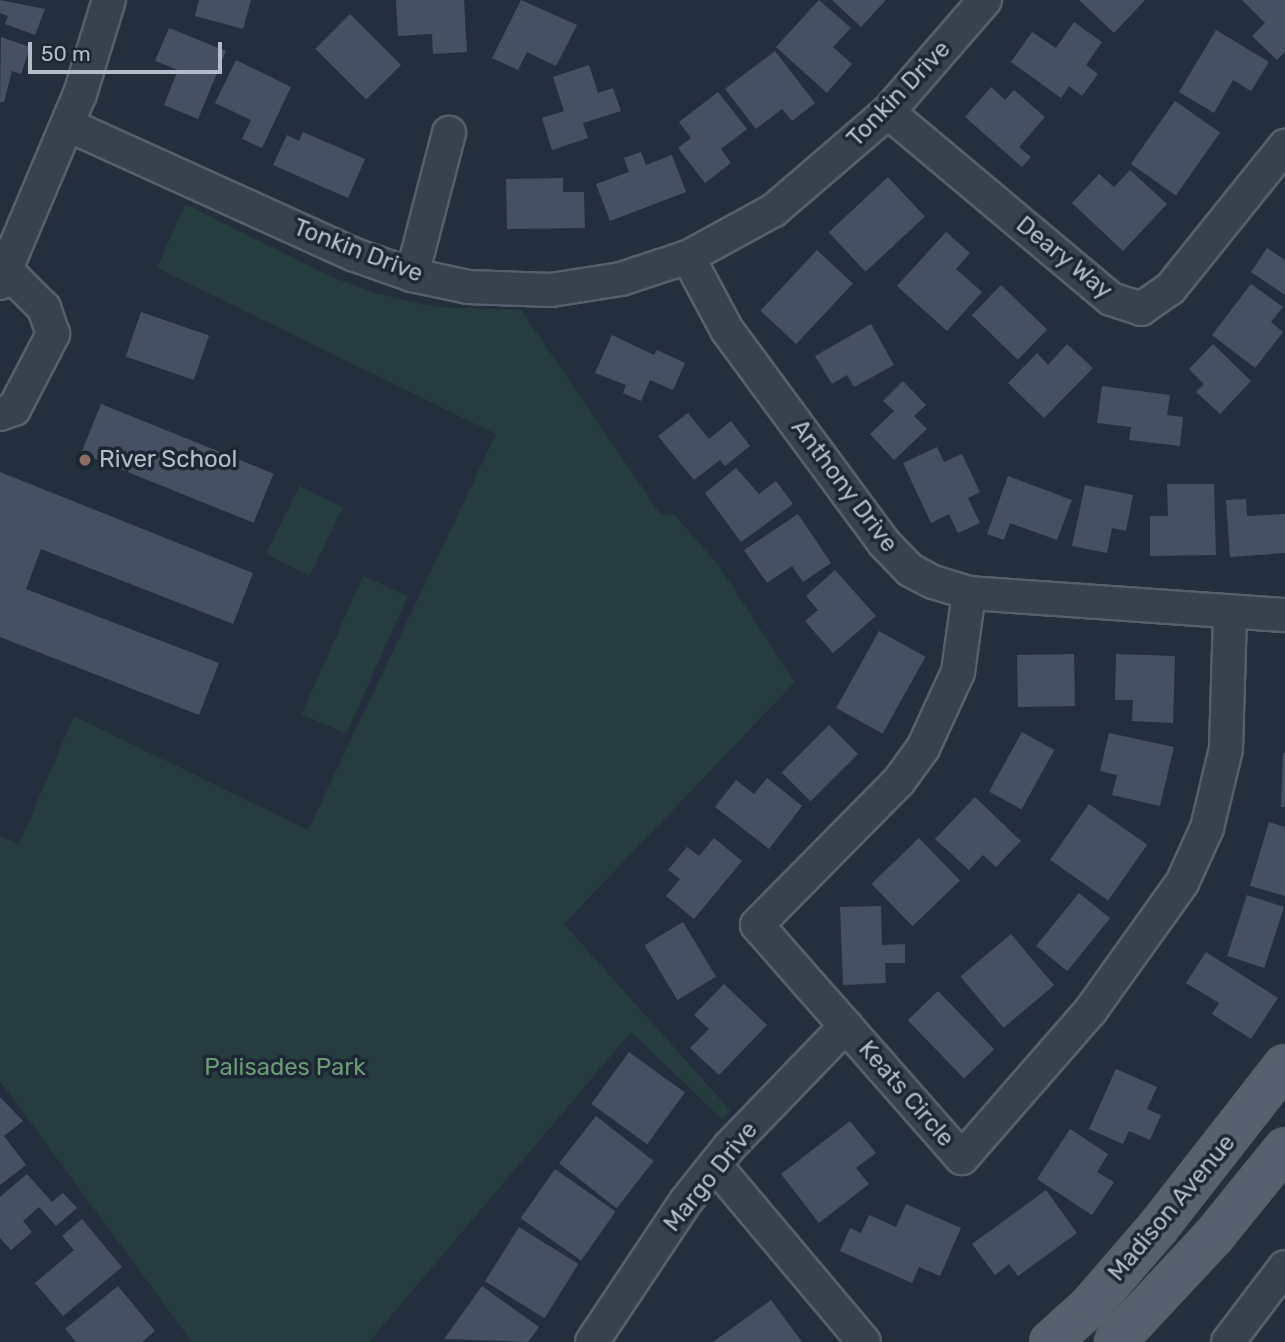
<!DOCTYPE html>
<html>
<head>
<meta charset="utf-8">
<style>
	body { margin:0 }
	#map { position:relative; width:1285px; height:1342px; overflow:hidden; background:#242f3e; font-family:Rubik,sans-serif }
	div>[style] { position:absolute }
	.green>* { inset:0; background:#263c3f; transform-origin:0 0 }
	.building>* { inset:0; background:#455162; transform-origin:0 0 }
	.roads { filter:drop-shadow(2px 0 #565f6c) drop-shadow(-2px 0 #565f6c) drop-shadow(0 2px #565f6c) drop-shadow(0 -2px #565f6c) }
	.minor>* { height:32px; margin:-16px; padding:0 16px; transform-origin:16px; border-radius:16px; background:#38414e }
	.major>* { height:38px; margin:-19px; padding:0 19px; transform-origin:19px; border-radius:19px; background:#56606e }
	.dots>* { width:19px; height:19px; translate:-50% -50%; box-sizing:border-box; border:4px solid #1d2633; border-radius:50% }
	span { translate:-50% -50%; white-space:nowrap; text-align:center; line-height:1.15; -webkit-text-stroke:7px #1d2633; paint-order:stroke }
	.street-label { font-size:24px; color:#b4bcc9 }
	.poi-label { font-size:24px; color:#b4bcc9 }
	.left { translate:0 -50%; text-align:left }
	.park-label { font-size:24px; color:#6b9a76 }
	.scale { position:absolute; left:28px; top:42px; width:194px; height:32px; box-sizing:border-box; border:4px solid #b4bcc9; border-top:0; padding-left:9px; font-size:21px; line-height:24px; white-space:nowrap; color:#b4bcc9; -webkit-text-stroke:5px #1d2633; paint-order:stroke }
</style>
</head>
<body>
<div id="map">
	<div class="green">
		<div style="clip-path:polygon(185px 204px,334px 278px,375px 293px,435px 307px,521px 310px,661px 515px,674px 514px,719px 566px,795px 682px,564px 924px,730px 1110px,723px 1120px,631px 1032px,369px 1342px,192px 1342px,0 1081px,0 836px,19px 844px,74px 716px,308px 830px,496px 434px,157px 268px)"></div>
		<div style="left:299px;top:486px;width:49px;height:76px;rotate:26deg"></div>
		<div style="left:363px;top:576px;width:49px;height:151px;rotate:24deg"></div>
	</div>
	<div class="building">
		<div style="clip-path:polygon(0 0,45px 9px,35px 35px,5px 24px,8px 16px,0 13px)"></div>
		<div style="clip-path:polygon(199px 0,251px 0,243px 29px,195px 16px)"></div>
		<div style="clip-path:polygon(396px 0,464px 0,467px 52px,433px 54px,432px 34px,398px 36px)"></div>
		<div style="clip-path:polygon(521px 0,577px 25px,556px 66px,527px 52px,518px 70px,492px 58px)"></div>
		<div style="clip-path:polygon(819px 0,851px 28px,833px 47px,852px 64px,827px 93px,776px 47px)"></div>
		<div style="clip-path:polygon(832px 0,886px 0,861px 27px)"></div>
		<div style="clip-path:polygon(1079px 0,1145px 0,1114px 33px)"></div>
		<div style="clip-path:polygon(1242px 0,1285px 0,1285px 52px,1277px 60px,1252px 36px,1265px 23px)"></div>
		<div style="left:350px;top:14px;width:72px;height:49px;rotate:45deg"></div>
		<div style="clip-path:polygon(1074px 22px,1102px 42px,1086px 65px,1098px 74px,1082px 96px,1069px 86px,1061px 98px,1011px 62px,1032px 32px,1056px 48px)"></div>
		<div style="clip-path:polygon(169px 28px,226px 51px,198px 119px,164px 105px,178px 70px,155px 61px)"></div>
		<div style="clip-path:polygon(1216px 30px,1269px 62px,1251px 91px,1233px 80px,1214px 113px,1179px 92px)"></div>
		<div style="clip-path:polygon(1px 37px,30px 47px,21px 74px,12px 71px,4px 102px,0 102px)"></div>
		<div style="clip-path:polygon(775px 51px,815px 103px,792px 121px,782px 109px,756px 129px,725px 89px)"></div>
		<div style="clip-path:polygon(236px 60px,291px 87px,262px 148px,242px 139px,251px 120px,215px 103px)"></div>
		<div style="clip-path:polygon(589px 65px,598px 93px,613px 88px,621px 111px,583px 123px,588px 138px,552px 150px,542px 118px,564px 111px,553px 77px)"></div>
		<div style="clip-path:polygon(991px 87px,1005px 100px,1014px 90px,1045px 117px,1019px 147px,1031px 157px,1022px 167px,965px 117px)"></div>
		<div style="clip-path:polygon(718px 92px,747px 129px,721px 149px,731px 163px,705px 183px,678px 148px,691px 138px,679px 122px)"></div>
		<div style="left:1175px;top:101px;width:55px;height:77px;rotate:35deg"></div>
		<div style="clip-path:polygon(303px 132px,365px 159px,348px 198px,273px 165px,287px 135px,299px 141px)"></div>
		<div style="clip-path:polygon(641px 152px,646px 165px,672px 155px,686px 192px,610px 221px,596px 184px,629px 172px,624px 158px)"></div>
		<div style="clip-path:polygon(1130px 170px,1167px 204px,1123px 251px,1072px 203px,1099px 174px,1114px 187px)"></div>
		<div style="left:888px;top:177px;width:54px;height:81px;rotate:47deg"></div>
		<div style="clip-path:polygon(563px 178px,563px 192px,584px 192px,585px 228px,507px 229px,506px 179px)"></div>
		<div style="clip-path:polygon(946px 232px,970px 253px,956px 269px,982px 292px,947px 331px,897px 286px)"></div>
		<div style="clip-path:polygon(1267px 248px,1285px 260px,1285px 295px,1251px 272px)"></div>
		<div style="left:817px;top:250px;width:49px;height:83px;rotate:43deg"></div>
		<div style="clip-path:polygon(1251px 284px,1283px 307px,1271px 322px,1283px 332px,1255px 368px,1212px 335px)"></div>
		<div style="left:1001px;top:285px;width:64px;height:42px;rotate:44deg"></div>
		<div style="left:141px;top:312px;width:72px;height:47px;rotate:19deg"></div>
		<div style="clip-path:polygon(871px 324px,894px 365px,854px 387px,847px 375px,832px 384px,815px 356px)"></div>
		<div style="clip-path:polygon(612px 335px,654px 355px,657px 350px,685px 363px,673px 390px,650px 380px,641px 401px,623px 393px,626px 385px,595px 373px)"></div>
		<div style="clip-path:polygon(1067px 344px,1093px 368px,1044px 418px,1008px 383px,1037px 353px,1048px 365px)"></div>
		<div style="clip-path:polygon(1213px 344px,1251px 381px,1220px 414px,1196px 392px,1204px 384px,1189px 369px)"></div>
		<div style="clip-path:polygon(903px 381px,926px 405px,914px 416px,927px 429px,894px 460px,870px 434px,894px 411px,883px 401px)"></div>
		<div style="clip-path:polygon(1102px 386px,1170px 395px,1167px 415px,1183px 417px,1180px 446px,1129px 440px,1131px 427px,1097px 423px)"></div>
		<div style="left:101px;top:404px;width:186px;height:53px;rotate:22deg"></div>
		<div style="clip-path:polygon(688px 413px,709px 439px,731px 421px,750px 446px,725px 466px,720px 460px,694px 480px,658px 436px)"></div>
		<div style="clip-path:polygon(937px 447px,944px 462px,962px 454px,980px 492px,968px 498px,980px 523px,958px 533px,949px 514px,931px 523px,903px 463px)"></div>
		<div style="clip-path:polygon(736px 468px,759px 494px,776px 481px,793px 504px,741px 542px,705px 493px)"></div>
		<div style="clip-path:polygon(0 472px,253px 573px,233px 624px,41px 549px,26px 589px,219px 663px,199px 715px,0 637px)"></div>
		<div style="clip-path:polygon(1008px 476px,1072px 500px,1057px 540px,1010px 523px,1004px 540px,987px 534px)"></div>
		<div style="clip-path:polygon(1167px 484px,1214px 484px,1216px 555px,1150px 556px,1150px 516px,1168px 516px)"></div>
		<div style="clip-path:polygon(1085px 485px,1133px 495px,1126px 531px,1112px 528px,1107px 553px,1072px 546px)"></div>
		<div style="clip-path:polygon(1246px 499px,1247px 516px,1285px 514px,1285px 553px,1230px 557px,1226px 500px)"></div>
		<div style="clip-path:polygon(798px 514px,831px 563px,803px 582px,792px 566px,767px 583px,744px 550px)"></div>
		<div style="clip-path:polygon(835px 570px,876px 616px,833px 653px,805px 621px,818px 610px,806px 596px)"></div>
		<div style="left:879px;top:631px;width:53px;height:88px;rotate:29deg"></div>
		<div style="left:1074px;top:654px;width:52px;height:57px;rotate:89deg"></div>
		<div style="clip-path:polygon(1116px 654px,1175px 656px,1173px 723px,1132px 721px,1133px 700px,1115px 700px)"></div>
		<div style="left:829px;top:725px;width:41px;height:67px;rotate:45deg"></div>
		<div style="left:1022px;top:732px;width:37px;height:68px;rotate:29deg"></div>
		<div style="clip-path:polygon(1109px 733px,1174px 747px,1160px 806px,1112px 795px,1117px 775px,1100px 771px)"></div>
		<div style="clip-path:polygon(1283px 753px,1285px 753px,1285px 807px,1281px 807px)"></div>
		<div style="clip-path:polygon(767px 778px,802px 806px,769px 849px,715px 807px,736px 780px,754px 794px)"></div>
		<div style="clip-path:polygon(975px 797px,1021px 841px,996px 867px,983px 855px,969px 870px,935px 839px)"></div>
		<div style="left:1089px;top:804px;width:71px;height:68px;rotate:35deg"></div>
		<div style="clip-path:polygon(1269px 822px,1285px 827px,1285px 896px,1250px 886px)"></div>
		<div style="clip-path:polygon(714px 838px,742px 861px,694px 919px,666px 896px,680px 879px,668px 870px,687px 847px,699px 856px)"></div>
		<div style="left:919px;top:838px;width:59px;height:66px;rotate:46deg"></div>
		<div style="left:1079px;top:893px;width:40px;height:68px;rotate:39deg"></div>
		<div style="left:1247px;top:895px;width:39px;height:64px;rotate:18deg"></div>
		<div style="clip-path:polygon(881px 906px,882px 945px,905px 944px,905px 963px,885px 963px,886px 983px,843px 985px,840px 907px)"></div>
		<div style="left:683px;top:922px;width:64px;height:45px;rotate:59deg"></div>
		<div style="left:1011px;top:934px;width:67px;height:66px;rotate:50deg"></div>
		<div style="clip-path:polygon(1206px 952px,1278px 998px,1251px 1039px,1212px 1014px,1219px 1003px,1186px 983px)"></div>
		<div style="clip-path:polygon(724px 984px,767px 1025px,719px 1075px,690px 1048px,709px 1029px,694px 1015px)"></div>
		<div style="left:938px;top:991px;width:81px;height:42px;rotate:46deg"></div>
		<div style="left:629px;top:1052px;width:69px;height:64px;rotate:36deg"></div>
		<div style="clip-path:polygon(1116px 1069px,1157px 1087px,1147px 1109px,1161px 1115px,1150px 1140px,1129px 1131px,1123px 1144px,1089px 1129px)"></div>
		<div style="clip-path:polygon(0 1097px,23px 1121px,4px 1136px,26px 1165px,0 1185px)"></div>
		<div style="left:596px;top:1116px;width:73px;height:60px;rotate:38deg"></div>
		<div style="clip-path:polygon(850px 1121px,876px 1153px,856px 1168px,869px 1184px,819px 1223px,781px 1174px)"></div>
		<div style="clip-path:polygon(1070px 1129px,1108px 1154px,1097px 1172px,1114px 1182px,1092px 1215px,1037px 1179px)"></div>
		<div style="left:555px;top:1169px;width:74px;height:60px;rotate:35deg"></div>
		<div style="clip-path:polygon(27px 1174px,52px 1202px,63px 1193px,77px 1208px,56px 1226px,39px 1207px,23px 1221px,32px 1232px,11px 1250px,0 1238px,0 1197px)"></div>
		<div style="clip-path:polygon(1046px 1190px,1077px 1233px,1018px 1276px,1009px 1264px,995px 1275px,972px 1244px)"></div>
		<div style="clip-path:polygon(906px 1204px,961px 1228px,940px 1276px,919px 1267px,912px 1283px,840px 1251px,850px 1228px,861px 1233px,869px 1215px,896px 1227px)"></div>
		<div style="clip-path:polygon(82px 1219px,122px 1267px,63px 1316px,35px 1283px,74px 1250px,62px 1236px)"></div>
		<div style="left:519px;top:1227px;width:70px;height:64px;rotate:32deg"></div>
		<div style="clip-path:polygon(118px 1286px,155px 1331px,142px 1342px,76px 1342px,65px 1329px)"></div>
		<div style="clip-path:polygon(482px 1286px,539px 1327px,528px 1342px,444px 1339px)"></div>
		<div style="clip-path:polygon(771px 1300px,802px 1342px,713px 1342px)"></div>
	</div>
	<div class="roads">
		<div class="minor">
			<div style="left:888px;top:112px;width:291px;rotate:40deg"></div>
			<div style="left:1111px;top:299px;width:32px;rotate:18deg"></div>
			<div style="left:1141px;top:309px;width:35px;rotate:-35deg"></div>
			<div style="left:1170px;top:289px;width:184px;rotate:-51.2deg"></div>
			<div style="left:68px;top:125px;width:315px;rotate:24.4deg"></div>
			<div style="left:355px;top:255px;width:60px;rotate:19.3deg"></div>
			<div style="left:412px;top:275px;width:57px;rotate:12.1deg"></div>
			<div style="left:468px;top:287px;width:83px;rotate:2.1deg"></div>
			<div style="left:551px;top:290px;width:71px;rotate:-8.9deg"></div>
			<div style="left:621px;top:279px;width:71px;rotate:-18.2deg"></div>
			<div style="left:688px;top:257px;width:98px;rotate:-28.7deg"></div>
			<div style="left:774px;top:210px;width:150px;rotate:-40.7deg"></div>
			<div style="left:888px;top:112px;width:148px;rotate:-49.1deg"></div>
			<div style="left:688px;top:257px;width:83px;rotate:61.9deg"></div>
			<div style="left:727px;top:330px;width:265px;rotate:53.6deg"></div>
			<div style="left:884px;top:543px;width:37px;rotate:46deg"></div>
			<div style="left:910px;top:570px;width:26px;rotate:28deg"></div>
			<div style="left:933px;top:582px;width:38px;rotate:17deg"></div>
			<div style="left:969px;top:593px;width:317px;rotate:4deg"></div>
			<div style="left:412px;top:275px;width:147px;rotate:-75.4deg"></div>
			<div style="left:0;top:283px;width:205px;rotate:-67.1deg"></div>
			<div style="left:80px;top:94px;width:98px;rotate:-72.9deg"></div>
			<div style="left:0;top:414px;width:15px;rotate:-20deg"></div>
			<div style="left:14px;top:409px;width:85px;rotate:-62.5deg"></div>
			<div style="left:53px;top:334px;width:28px;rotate:-109deg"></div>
			<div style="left:44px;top:308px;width:54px;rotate:-135deg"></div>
			<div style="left:969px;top:593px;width:80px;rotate:97.9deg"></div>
			<div style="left:958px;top:672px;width:84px;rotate:114.7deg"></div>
			<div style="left:923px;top:748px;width:41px;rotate:126deg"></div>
			<div style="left:899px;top:781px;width:202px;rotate:134.6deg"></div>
			<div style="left:757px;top:925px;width:310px;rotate:48.7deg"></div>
			<div style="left:962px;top:1158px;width:196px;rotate:-48.9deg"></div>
			<div style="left:1091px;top:1010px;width:156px;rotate:-54.4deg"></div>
			<div style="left:1182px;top:883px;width:60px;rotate:-65.6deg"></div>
			<div style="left:1207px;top:828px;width:81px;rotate:-76.5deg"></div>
			<div style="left:1226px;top:749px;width:137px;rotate:-88.3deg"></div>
			<div style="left:715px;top:1165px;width:231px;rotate:49.9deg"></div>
			<div style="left:592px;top:1342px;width:169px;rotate:-56.3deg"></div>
			<div style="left:686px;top:1201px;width:70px;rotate:-51.3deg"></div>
			<div style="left:730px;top:1146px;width:167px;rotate:-46deg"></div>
			<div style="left:1228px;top:1342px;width:94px;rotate:-52.8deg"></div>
		</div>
		<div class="major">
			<div style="left:1050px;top:1342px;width:54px;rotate:-42deg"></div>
			<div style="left:1090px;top:1306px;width:106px;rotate:-49.2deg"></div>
			<div style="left:1159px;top:1226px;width:204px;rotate:-52deg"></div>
			<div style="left:1115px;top:1342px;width:144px;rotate:-47deg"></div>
			<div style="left:1213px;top:1237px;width:114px;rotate:-51deg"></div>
		</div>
	</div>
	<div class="dots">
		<div style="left:85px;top:460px;background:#8d6e63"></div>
	</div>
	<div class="street-label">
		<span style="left:899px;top:94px;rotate:-46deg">Tonkin Drive</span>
		<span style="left:358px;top:251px;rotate:21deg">Tonkin Drive</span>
		<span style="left:1064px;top:258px;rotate:39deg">Deary Way</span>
		<span style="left:844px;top:486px;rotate:53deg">Anthony Drive</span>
		<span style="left:906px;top:1094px;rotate:49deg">Keats Circle</span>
		<span style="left:711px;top:1177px;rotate:-51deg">Margo Drive</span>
		<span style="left:1172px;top:1208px;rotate:-50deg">Madison Avenue</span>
	</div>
	<div class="poi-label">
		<span class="left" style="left:99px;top:460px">River School</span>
	</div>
	<div class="park-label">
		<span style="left:285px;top:1068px">Palisades Park</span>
	</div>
	<div class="scale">50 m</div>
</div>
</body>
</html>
